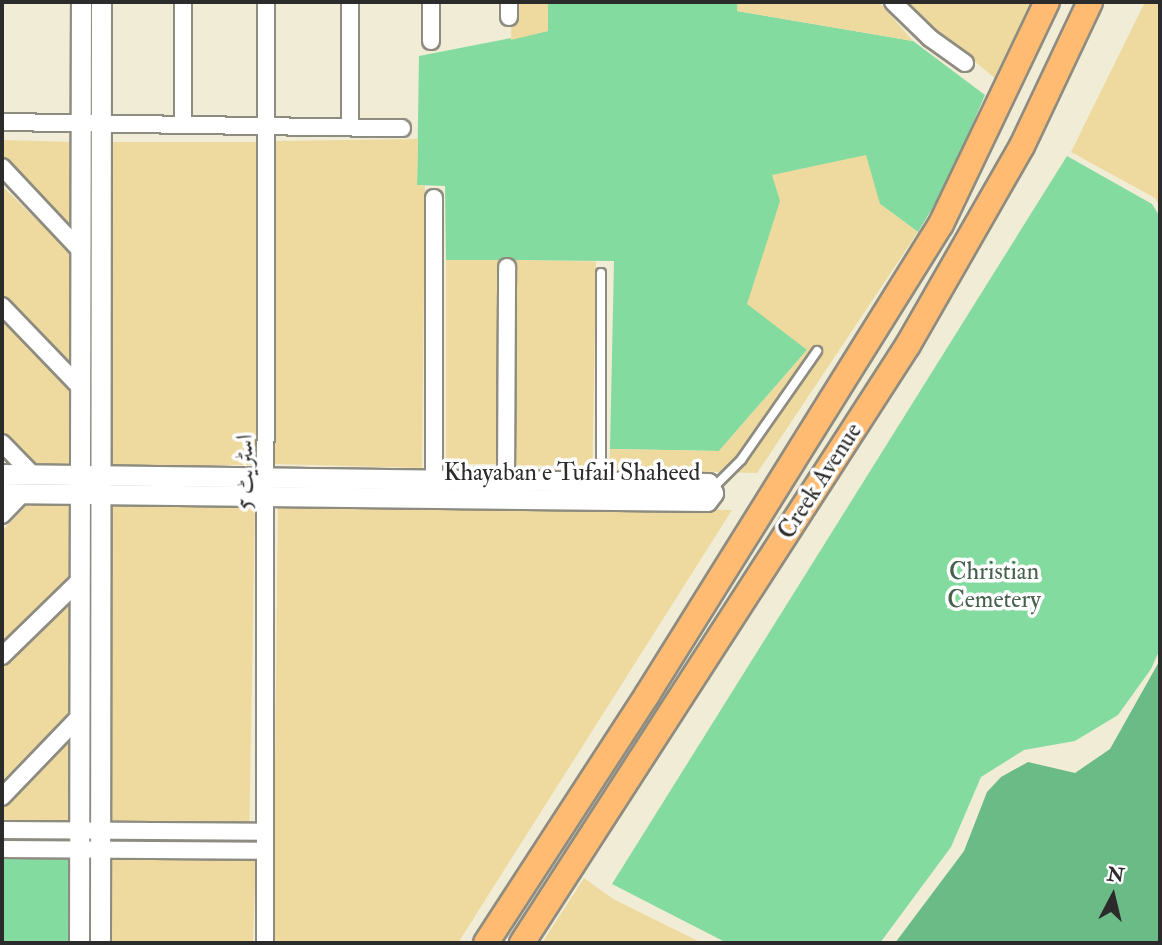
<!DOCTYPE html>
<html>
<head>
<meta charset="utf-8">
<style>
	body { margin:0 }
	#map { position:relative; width:1162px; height:945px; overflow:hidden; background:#f1ecd6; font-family:"IM FELL Double Pica",Amiri,serif }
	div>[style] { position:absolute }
	.green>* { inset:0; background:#84db9f; transform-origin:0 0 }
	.forest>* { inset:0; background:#6bbb86 }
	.sand>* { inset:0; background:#eeda9e; transform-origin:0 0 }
	.roads { filter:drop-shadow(2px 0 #8e8c80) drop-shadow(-2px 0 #8e8c80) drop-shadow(0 2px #8e8c80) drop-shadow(0 -2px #8e8c80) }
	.service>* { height:8px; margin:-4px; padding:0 4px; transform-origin:4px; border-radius:4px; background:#fff }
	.minor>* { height:16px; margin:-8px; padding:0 8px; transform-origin:8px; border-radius:8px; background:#fff }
	.tertiary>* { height:19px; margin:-9.5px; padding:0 9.5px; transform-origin:9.5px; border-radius:9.5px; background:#fff }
	.primary>* { height:24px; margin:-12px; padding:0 12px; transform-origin:12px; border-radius:12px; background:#ffbb71 }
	span { translate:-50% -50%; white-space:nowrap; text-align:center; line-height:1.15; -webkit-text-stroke:7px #fff; paint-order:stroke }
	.street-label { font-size:24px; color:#2b2b2b }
	.park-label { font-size:24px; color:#46604e }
	.frame { position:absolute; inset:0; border:4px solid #2b2b2b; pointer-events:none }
	.north { position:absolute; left:1078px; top:861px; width:70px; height:70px; -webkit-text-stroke:5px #fff; paint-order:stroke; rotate:7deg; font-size:19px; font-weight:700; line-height:28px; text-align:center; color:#2b2b2b }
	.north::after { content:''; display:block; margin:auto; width:24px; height:32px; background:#2b2b2b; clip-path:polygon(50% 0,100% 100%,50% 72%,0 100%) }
</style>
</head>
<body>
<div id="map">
	<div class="green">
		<div style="clip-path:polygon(548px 2px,738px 2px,737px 11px,913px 41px,985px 95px,967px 137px,968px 149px,918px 232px,880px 204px,780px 201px,807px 350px,719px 451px,610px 449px,614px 261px,446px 260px,445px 186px,417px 185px,419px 56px,548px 31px)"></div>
		<div style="clip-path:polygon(1067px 156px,1152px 204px,1160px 217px,1160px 649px,1151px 669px,1118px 715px,1075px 741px,1024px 750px,981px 777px,951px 847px,880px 943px,727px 943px,612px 884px)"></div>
		<div style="left:2px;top:857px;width:69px;height:86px"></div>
	</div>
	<div class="forest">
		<div style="clip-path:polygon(1160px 660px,1160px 943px,895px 943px,964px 851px,987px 792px,1001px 777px,1028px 762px,1075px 773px,1110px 749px)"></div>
	</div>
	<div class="sand">
		<div style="clip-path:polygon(512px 2px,548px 2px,548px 31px,511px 40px)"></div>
		<div style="clip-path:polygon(738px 2px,879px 2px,913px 41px,737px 11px)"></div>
		<div style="clip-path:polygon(903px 2px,1034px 2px,997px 80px)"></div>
		<div style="clip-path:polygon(1145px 2px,1160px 2px,1160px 208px,1155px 198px,1071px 152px)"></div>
		<div style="clip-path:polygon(418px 139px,417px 185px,425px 186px,422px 468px,275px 464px,276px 141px)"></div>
		<div style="clip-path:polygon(2px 140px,72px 142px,71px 235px,2px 158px)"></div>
		<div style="left:109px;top:142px;width:150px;height:323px"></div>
		<div style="clip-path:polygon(866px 155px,880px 204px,918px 232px,757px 473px,609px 469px,610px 449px,719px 451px,807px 350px,747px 304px,780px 201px,772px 175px)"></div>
		<div style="clip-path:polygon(2px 186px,75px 257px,72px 364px,61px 359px,2px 297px)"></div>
		<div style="left:446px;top:260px;width:56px;height:204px"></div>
		<div style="left:514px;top:260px;width:82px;height:205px;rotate:1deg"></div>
		<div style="clip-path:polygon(2px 319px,74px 389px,73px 468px,32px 466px,2px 435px)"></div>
		<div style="clip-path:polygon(28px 504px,72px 505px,72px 576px,2px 644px,2px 531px)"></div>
		<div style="left:109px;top:504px;width:146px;height:317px;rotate:1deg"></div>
		<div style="clip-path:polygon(278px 507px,732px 510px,458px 943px,273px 943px)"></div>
		<div style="clip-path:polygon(74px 597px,73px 709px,2px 781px,2px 668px)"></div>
		<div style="clip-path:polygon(72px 736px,70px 821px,2px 823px,2px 805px)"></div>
		<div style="left:105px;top:854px;width:151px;height:89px;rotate:2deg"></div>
		<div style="clip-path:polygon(584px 878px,613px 899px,702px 943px,542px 943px)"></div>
	</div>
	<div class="roads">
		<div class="service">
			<div style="left:601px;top:480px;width:207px;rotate:-90deg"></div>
			<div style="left:713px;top:488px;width:40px;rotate:-45deg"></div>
			<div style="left:741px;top:460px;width:133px;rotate:-55.1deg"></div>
		</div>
		<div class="minor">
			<div style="left:183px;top:2px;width:123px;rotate:90deg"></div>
			<div style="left:431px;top:2px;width:39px;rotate:90deg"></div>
			<div style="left:893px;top:2px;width:52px;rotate:44.2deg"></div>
			<div style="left:930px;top:38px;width:43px;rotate:35.5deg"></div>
			<div style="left:509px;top:17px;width:15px;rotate:-90deg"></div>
			<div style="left:2px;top:122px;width:400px;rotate:0.9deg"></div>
			<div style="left:350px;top:127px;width:125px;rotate:-90deg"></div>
			<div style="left:2px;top:167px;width:114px;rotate:46.8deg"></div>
			<div style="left:2px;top:306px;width:112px;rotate:46.1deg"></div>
			<div style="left:2px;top:443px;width:43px;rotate:45.9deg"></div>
			<div style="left:434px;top:477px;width:279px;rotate:-90deg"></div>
			<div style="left:506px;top:480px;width:213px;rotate:-89.7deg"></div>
			<div style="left:2px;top:515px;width:30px;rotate:-46deg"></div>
			<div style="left:2px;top:656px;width:110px;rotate:-44.3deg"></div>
			<div style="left:2px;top:797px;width:112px;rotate:-46.1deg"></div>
			<div style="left:2px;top:830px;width:263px;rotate:0.4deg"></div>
			<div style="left:2px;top:849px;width:262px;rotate:0.4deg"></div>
			<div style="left:265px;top:943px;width:941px;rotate:-89.94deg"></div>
		</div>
		<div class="tertiary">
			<div style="left:2px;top:474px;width:706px;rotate:0.73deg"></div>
			<div style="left:708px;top:483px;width:11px;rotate:63deg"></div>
			<div style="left:713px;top:493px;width:10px;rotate:127deg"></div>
			<div style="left:707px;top:501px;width:705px;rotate:-179.35deg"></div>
			<div style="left:79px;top:943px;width:941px;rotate:-89.88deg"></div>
			<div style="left:100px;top:943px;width:941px;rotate:-89.94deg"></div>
		</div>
		<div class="primary">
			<div style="left:486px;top:943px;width:296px;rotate:-57deg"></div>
			<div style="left:647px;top:695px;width:555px;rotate:-58.03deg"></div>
			<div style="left:941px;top:224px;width:246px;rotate:-64.5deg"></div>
			<div style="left:522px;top:943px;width:712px;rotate:-57.16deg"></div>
			<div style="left:908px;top:345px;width:229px;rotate:-60.2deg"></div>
			<div style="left:1022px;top:146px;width:159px;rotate:-64.7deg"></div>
		</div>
	</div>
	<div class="street-label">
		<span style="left:245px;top:472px;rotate:-90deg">اسٹریٹ 5</span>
		<span style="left:572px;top:473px">Khayaban e Tufail Shaheed</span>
		<span style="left:820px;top:481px;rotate:-57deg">Creek Avenue</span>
	</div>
	<div class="park-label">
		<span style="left:994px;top:586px">Christian<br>Cemetery</span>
	</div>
	<div class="frame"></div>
	<div class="north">N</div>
</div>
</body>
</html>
